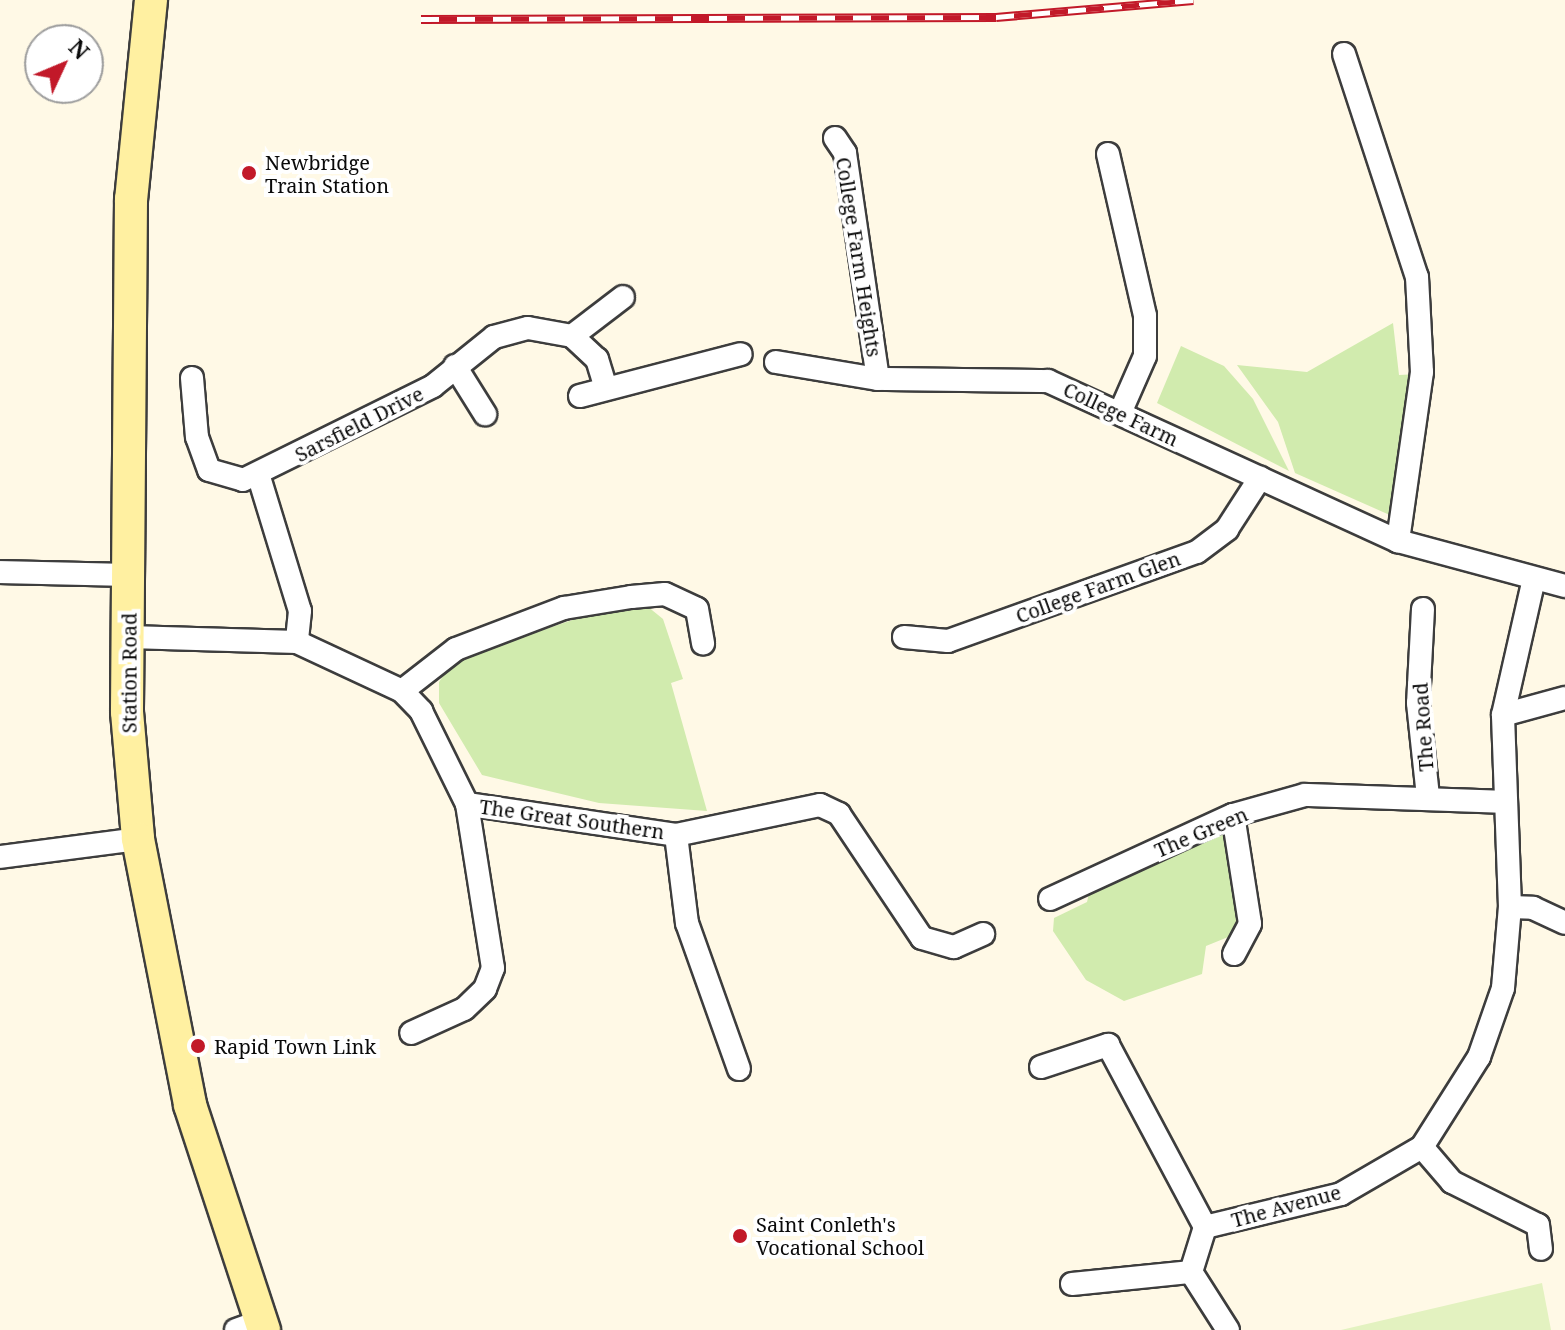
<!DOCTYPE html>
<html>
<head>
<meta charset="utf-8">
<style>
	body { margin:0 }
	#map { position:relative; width:1565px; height:1330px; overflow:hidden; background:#fff9e6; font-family:"Noto Serif",serif }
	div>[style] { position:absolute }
	.green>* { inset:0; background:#d1ebae }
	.pitch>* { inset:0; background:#e3f2c0 }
	.roads { filter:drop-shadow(2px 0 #3d3d3d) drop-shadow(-2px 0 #3d3d3d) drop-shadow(0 2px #3d3d3d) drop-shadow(0 -2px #3d3d3d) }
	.street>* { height:22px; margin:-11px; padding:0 11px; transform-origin:11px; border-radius:11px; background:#fff }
	.secondary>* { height:32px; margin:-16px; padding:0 16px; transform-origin:16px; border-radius:16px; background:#fff0a1 }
	.rail>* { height:9px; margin-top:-4.5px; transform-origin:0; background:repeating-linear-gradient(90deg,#fff 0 18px,#c21929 0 36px); box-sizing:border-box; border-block:2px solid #c21929 }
	.dots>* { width:22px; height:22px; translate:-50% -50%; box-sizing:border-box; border:4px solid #fff; border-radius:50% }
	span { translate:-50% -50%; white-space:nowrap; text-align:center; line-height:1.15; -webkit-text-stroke:8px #fff; paint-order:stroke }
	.poi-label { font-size:20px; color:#0a0a0a }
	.left { translate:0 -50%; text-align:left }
	.street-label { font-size:20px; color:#0a0a0a }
	.north { position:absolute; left:24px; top:24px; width:80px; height:80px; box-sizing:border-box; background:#fff; border:2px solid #9d9d9d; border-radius:50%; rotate:46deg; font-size:22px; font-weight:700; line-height:32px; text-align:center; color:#0a0a0a }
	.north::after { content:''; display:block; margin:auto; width:28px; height:36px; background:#c21929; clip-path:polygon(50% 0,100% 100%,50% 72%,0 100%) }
</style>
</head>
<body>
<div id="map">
	<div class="green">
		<div style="clip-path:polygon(1393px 323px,1399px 375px,1419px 374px,1392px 516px,1295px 473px,1278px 422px,1237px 365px,1307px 372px)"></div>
		<div style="clip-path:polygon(1181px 346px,1224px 366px,1253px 399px,1289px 471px,1157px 403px)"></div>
		<div style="clip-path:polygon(647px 606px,663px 619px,683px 679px,671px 683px,707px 811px,599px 803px,482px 775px,439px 703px,439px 682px,454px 660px,605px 609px)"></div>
		<div style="clip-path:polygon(1214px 832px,1225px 832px,1243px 917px,1238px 933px,1206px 946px,1202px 974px,1124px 1001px,1086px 980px,1053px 931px,1054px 918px,1087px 902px,1090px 889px)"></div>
	</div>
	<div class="pitch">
		<div style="clip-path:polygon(1542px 1283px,1551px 1330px,1341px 1330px)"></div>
	</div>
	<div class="roads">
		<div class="street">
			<div style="left:1344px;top:54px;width:235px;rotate:71.9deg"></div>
			<div style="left:1417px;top:277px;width:95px;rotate:87deg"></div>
			<div style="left:1422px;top:372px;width:171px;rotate:98.1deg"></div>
			<div style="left:835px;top:138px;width:18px;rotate:56deg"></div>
			<div style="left:845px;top:153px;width:228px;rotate:81.7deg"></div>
			<div style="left:1108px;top:154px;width:166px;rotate:77.1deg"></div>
			<div style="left:1145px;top:316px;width:40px;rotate:90deg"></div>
			<div style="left:1145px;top:356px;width:62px;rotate:113.7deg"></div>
			<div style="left:572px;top:336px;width:64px;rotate:-37.4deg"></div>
			<div style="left:776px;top:362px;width:103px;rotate:9.5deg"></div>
			<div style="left:878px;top:379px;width:170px;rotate:0.7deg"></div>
			<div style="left:1048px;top:381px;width:385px;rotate:24.6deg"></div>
			<div style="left:1398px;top:541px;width:173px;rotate:15.1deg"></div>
			<div style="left:455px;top:366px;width:57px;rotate:58deg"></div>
			<div style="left:192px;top:378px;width:59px;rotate:85.2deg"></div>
			<div style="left:197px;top:437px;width:35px;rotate:70deg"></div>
			<div style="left:209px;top:470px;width:35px;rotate:16deg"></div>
			<div style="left:243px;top:480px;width:212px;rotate:-26.3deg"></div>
			<div style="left:433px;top:386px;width:78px;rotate:-38.8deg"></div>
			<div style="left:494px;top:337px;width:35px;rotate:-15deg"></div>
			<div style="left:528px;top:328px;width:45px;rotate:10.3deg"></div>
			<div style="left:572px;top:336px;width:34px;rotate:43deg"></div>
			<div style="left:597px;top:359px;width:30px;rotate:73deg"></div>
			<div style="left:580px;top:396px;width:166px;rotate:-14.6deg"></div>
			<div style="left:259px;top:477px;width:140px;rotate:73deg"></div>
			<div style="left:300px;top:611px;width:31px;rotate:96deg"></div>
			<div style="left:0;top:572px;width:129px;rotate:1.3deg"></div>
			<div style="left:1423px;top:609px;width:94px;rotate:93deg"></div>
			<div style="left:1418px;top:703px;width:95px;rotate:83.9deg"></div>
			<div style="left:129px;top:637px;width:168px;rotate:1.7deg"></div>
			<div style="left:297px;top:642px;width:116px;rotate:25deg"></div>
			<div style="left:402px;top:691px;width:28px;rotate:46deg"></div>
			<div style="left:421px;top:711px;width:104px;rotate:63.7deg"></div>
			<div style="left:467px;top:804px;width:166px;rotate:81deg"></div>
			<div style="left:493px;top:968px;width:22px;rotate:111deg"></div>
			<div style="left:485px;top:989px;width:29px;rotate:136deg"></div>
			<div style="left:464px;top:1009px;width:58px;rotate:155.6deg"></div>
			<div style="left:904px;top:637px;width:44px;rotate:5.2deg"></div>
			<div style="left:948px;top:641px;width:264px;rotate:-19.7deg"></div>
			<div style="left:1197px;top:552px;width:38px;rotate:-37deg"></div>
			<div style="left:1227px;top:529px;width:61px;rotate:-57.1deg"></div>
			<div style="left:402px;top:691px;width:68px;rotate:-37.9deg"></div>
			<div style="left:456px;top:649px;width:116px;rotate:-20.8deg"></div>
			<div style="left:564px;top:608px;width:68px;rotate:-9.3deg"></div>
			<div style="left:631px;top:597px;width:34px;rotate:-5deg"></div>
			<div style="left:665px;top:594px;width:35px;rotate:25deg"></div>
			<div style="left:697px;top:609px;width:35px;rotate:80deg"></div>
			<div style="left:1503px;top:715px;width:64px;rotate:-15.3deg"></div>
			<div style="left:467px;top:804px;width:211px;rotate:8.4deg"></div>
			<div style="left:676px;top:835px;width:147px;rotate:-11.8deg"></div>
			<div style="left:820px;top:805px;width:21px;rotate:25deg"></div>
			<div style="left:839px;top:814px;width:149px;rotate:56.2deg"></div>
			<div style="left:922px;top:938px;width:33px;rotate:16deg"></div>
			<div style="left:954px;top:947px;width:32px;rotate:-24deg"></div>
			<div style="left:1233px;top:815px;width:110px;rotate:81.1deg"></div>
			<div style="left:1250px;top:924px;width:34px;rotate:118deg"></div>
			<div style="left:676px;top:835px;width:89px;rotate:82.9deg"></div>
			<div style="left:687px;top:923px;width:155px;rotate:70.4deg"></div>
			<div style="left:0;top:857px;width:139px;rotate:-7.4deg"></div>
			<div style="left:1050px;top:899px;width:201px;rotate:-24.7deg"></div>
			<div style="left:1233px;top:815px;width:75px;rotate:-15.5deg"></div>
			<div style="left:1305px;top:795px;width:199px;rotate:2deg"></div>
			<div style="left:1510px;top:907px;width:23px;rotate:2deg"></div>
			<div style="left:1533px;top:908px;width:35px;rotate:25deg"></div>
			<div style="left:1041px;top:1067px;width:71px;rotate:-18.2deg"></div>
			<div style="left:1108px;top:1045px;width:206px;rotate:61.9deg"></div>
			<div style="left:1205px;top:1227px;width:140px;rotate:-13.6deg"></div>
			<div style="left:1341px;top:1194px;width:94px;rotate:-30.1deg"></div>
			<div style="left:1422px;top:1147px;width:107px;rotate:-57.7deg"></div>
			<div style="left:1479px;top:1057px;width:73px;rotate:-70.8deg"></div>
			<div style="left:1503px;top:988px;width:81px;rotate:-85.1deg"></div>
			<div style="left:1510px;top:907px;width:192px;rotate:-92.1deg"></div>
			<div style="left:1503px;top:715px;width:140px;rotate:-77.2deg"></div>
			<div style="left:1422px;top:1147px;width:46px;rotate:49.4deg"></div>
			<div style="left:1452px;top:1182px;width:96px;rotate:26.6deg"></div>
			<div style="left:1538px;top:1225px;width:24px;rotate:83deg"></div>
			<div style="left:1191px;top:1272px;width:69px;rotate:57.5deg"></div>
			<div style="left:1072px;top:1284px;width:120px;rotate:-5.8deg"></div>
			<div style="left:1191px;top:1272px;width:47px;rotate:-72.7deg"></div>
			<div style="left:236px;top:1330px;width:27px;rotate:-20deg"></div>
		</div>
		<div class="secondary">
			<div style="left:151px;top:0;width:200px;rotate:95.7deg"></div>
			<div style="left:131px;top:199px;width:513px;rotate:90.45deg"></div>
			<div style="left:127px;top:712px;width:127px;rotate:85deg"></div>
			<div style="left:138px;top:839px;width:271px;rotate:78.9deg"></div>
			<div style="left:190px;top:1105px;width:237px;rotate:71.8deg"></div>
		</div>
	</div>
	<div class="rail">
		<div style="left:421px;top:19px;width:575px;rotate:-0.2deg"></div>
		<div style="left:996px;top:17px;width:198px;rotate:-4.9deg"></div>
	</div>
	<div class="dots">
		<div style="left:249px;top:173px;background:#c21929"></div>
		<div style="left:198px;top:1046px;background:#c21929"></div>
		<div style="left:740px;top:1236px;background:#c21929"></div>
	</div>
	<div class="poi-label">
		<span class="left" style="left:265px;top:174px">Newbridge<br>Train Station</span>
		<span class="left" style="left:214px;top:1046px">Rapid Town Link</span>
		<span class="left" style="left:756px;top:1236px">Saint Conleth's<br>Vocational School</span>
	</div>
	<div class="street-label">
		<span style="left:859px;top:257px;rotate:81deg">College Farm Heights</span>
		<span style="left:1121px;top:414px;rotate:25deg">College Farm</span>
		<span style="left:359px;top:424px;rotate:-27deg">Sarsfield Drive</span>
		<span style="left:1098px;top:587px;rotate:-20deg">College Farm Glen</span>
		<span style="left:129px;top:673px;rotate:-90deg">Station Road</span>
		<span style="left:1423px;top:727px;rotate:-94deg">The Road</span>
		<span style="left:572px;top:819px;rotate:8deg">The Great Southern</span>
		<span style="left:1201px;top:832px;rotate:-23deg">The Green</span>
		<span style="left:1286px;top:1206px;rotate:-15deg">The Avenue</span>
	</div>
	<div class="north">N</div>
</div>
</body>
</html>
